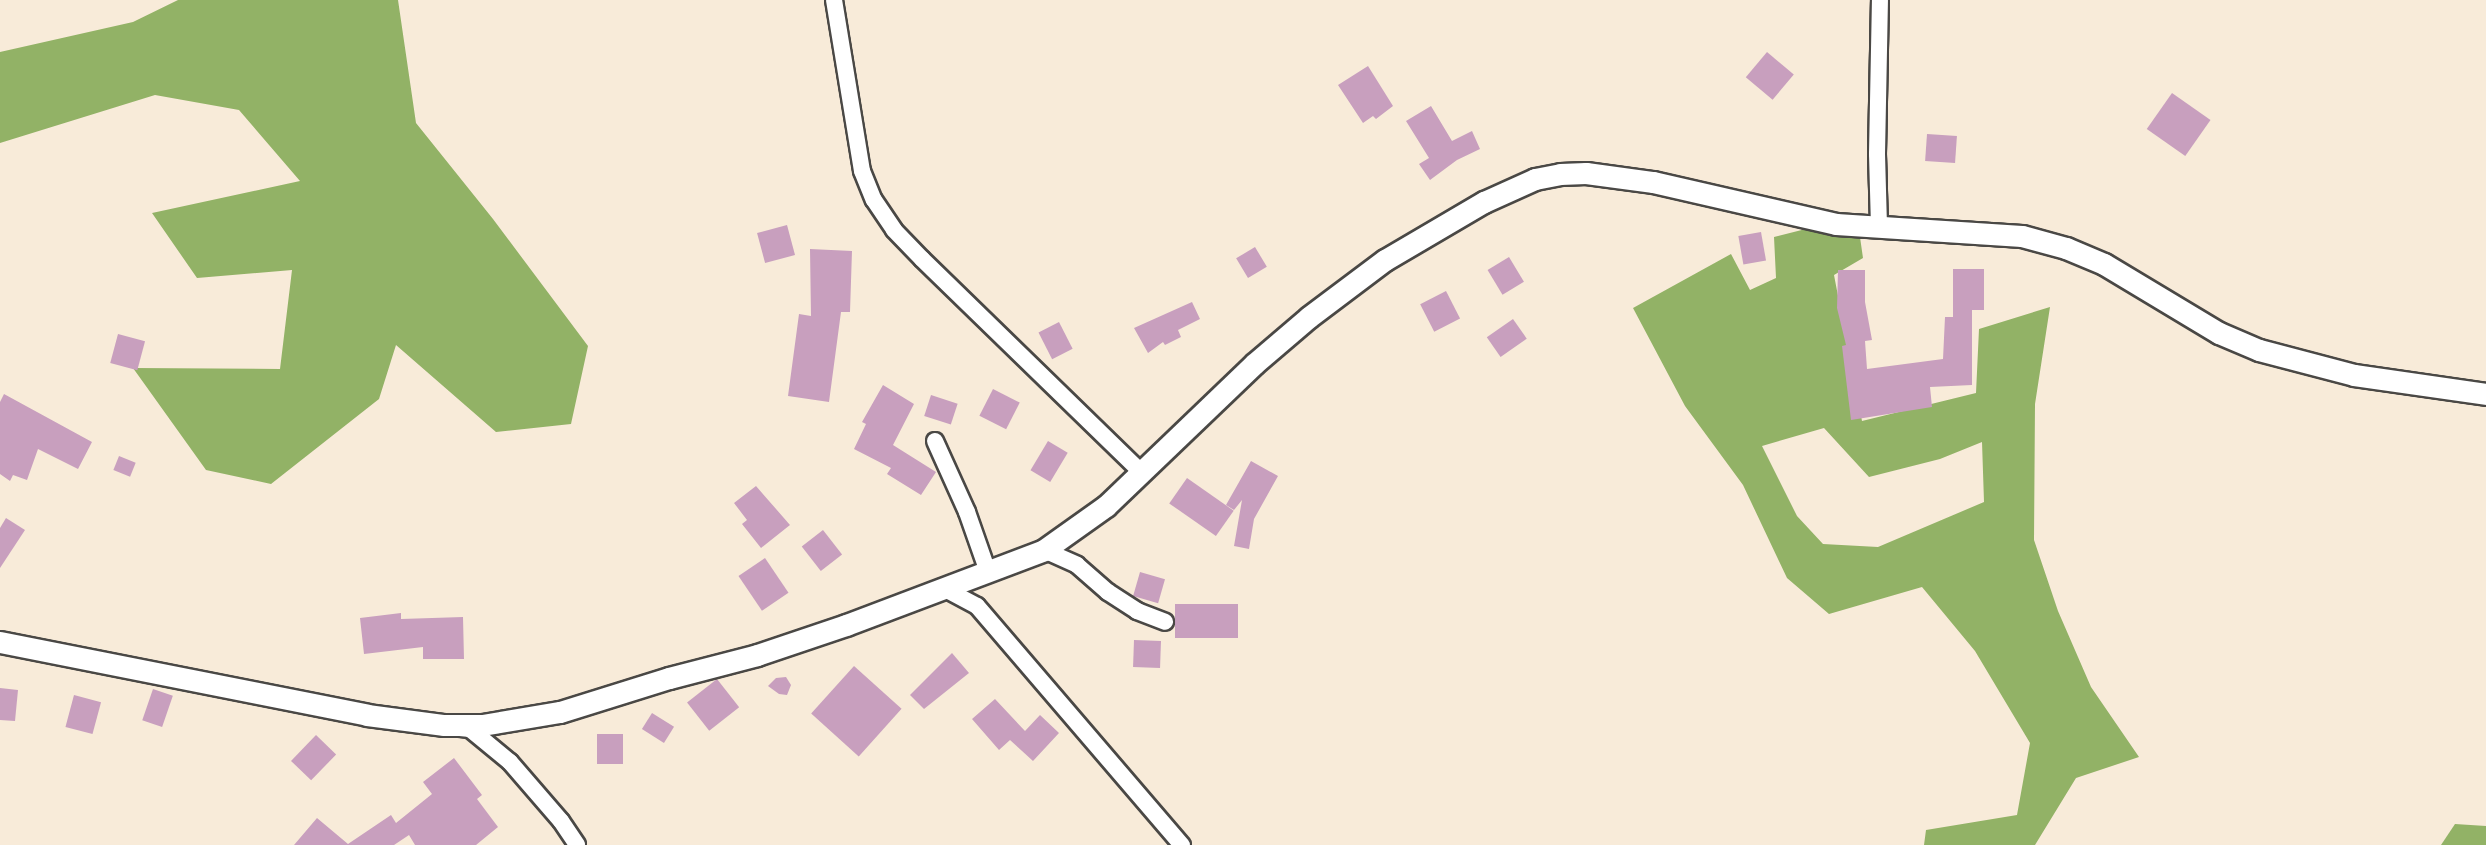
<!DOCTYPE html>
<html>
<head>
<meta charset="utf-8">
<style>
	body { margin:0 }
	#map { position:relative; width:2486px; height:845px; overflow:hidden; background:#f8ebd9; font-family:Mali,sans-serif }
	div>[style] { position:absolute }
	.forest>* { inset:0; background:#92b266 }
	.building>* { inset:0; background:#c89fbe; transform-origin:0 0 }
	.roads { filter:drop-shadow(2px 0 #4a4845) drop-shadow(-2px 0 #4a4845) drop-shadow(0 2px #4a4845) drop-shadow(0 -2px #4a4845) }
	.minor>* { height:16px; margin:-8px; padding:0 8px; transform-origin:8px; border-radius:8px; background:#fff }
	.tertiary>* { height:21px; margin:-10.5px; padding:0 10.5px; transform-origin:10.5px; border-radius:10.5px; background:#fff }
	span { translate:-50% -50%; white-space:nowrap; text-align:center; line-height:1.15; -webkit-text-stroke:5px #fff; paint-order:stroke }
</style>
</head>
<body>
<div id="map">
	<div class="forest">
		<div style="clip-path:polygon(178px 0,398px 0,416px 123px,493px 219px,588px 346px,571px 424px,496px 432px,396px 345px,379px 399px,271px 484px,206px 470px,133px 368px,280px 369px,292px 270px,197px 278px,152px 213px,300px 181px,239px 110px,155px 95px,0 143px,0 52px,133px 22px)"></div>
		<div style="clip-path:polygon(evenodd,1857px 216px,1863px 258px,1834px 275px,1862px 421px,1976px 393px,1979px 329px,2050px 307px,2035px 404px,2034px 540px,2058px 611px,2091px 687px,2139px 757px,2076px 778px,2035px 845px,1924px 845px,1926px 830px,2017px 815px,2030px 743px,1975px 651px,1922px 587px,1829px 614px,1787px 578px,1743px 485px,1685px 406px,1633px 308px,1731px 254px,1750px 290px,1776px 278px,1774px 237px,1857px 216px,1824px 428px,1869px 477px,1940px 459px,1982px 442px,1984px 502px,1878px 547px,1823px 544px,1797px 516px,1762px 446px,1824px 428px)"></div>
		<div style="clip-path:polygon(2455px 824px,2486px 826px,2486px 845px,2441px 845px)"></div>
	</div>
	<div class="building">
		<div style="left:1767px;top:52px;width:35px;height:33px;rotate:40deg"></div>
		<div style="clip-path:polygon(1368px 66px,1393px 106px,1376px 119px,1373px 116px,1363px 123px,1338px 85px)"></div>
		<div style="left:2172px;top:93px;width:47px;height:44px;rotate:35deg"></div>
		<div style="clip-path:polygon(1431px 106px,1452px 141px,1472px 131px,1480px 149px,1457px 160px,1430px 180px,1419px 164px,1429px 158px,1406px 121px)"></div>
		<div style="left:1927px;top:134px;width:30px;height:27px;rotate:4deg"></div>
		<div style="left:787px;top:225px;width:31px;height:31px;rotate:75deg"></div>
		<div style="left:1761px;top:232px;width:29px;height:23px;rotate:80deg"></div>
		<div style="left:1255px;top:247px;width:23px;height:22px;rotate:59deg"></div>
		<div style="clip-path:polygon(810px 249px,852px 251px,850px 312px,841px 312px,829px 402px,788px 396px,799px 314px,811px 316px)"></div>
		<div style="left:1509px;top:257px;width:29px;height:25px;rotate:59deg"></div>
		<div style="clip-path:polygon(1953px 269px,1984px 269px,1984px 310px,1972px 310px,1972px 385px,1930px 387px,1932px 407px,1851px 420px,1842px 346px,1846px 345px,1837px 308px,1838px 270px,1865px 270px,1865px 302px,1872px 340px,1865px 341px,1867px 369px,1943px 359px,1945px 317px,1953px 317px)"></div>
		<div style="left:1446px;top:291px;width:31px;height:29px;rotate:63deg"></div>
		<div style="clip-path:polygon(1192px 302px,1200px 319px,1178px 330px,1181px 337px,1165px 345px,1163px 342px,1148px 353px,1134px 328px)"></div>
		<div style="left:1513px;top:319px;width:24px;height:32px;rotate:55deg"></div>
		<div style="left:1059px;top:322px;width:30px;height:23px;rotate:63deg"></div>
		<div style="left:118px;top:334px;width:28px;height:30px;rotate:15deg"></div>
		<div style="clip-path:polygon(883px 385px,914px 404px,893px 445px,936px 472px,921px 495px,887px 474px,891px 468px,854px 449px,866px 424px,862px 422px)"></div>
		<div style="left:993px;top:389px;width:30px;height:30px;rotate:27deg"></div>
		<div style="clip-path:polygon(4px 394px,92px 442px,78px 469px,38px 449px,27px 480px,13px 475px,10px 481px,0 474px,0 402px)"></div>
		<div style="left:931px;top:395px;width:28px;height:22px;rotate:18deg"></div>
		<div style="left:1048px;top:441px;width:23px;height:34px;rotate:31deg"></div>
		<div style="left:119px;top:456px;width:18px;height:15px;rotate:22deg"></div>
		<div style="clip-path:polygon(1251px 461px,1278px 476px,1254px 519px,1249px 549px,1234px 546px,1242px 500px,1234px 510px,1226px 505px)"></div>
		<div style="left:1187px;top:478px;width:57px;height:31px;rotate:35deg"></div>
		<div style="clip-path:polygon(756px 486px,790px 525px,761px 548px,742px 524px,747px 520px,734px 503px)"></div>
		<div style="clip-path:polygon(6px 518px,25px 530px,0 568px,0 528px)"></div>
		<div style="left:823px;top:530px;width:31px;height:27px;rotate:52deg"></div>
		<div style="left:765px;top:558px;width:42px;height:32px;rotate:56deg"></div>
		<div style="left:1140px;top:572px;width:26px;height:25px;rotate:16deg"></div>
		<div style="left:1175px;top:604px;width:63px;height:34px"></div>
		<div style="clip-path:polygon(401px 613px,401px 619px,463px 617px,464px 659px,423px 659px,423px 647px,364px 654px,360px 618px)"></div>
		<div style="left:1134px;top:640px;width:27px;height:27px;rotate:2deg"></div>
		<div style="clip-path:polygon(952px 653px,969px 673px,924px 709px,910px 695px)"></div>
		<div style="left:854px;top:666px;width:64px;height:64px;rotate:42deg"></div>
		<div style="clip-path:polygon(786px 677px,791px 685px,787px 695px,779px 694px,768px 686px,776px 678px)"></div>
		<div style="left:717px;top:679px;width:36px;height:38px;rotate:52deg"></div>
		<div style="clip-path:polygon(0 688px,18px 690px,15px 721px,0 720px)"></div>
		<div style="left:153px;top:689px;width:21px;height:33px;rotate:19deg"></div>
		<div style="left:74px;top:695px;width:28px;height:33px;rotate:15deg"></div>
		<div style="clip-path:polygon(995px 699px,1025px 731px,1040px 715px,1059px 733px,1033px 761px,1010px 740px,999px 750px,972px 719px)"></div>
		<div style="left:652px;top:713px;width:26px;height:19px;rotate:32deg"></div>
		<div style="left:597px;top:734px;width:26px;height:30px"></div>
		<div style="left:316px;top:735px;width:28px;height:36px;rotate:44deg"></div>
		<div style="clip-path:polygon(454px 758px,482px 795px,477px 799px,498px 827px,476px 845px,415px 845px,409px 835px,394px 845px,294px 845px,317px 818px,348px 844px,391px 815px,396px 823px,432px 794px,423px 782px)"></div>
	</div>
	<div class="roads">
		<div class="minor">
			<div style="left:834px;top:0;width:173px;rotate:80.7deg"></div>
			<div style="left:862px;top:171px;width:31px;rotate:68deg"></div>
			<div style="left:874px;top:200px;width:36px;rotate:56deg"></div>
			<div style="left:894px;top:230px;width:40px;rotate:46deg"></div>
			<div style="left:922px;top:259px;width:305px;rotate:44.2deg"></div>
			<div style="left:1879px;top:226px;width:72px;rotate:-91.6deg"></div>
			<div style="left:1877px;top:154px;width:154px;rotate:-88.9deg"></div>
			<div style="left:935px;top:441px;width:78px;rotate:65.7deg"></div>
			<div style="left:967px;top:512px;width:64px;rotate:70.7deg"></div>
			<div style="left:1044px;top:550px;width:36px;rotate:24deg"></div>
			<div style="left:1077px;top:565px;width:41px;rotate:41.1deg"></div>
			<div style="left:1108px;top:592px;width:35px;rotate:33deg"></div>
			<div style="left:1137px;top:611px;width:30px;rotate:21deg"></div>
			<div style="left:945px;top:589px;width:36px;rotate:28deg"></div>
			<div style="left:977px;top:606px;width:315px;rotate:49.4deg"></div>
			<div style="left:460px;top:728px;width:10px;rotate:6deg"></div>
			<div style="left:470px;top:729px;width:52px;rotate:39.5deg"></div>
			<div style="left:510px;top:762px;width:78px;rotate:49.2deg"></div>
			<div style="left:561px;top:821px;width:29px;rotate:56deg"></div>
		</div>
		<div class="tertiary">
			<div style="left:0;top:642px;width:374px;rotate:11.2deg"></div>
			<div style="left:367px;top:715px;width:78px;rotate:7.4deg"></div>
			<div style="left:444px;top:725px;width:38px"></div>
			<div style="left:482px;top:725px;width:79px;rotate:-9.5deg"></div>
			<div style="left:560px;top:712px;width:114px;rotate:-17.3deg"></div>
			<div style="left:669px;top:678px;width:91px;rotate:-14.6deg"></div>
			<div style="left:757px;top:655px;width:94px;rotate:-18.6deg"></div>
			<div style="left:846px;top:625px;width:212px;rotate:-20.7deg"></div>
			<div style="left:1044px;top:550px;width:76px;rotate:-35.4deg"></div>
			<div style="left:1106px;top:506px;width:205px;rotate:-43.8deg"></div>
			<div style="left:1254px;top:364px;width:72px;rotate:-40.5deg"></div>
			<div style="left:1309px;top:317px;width:95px;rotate:-36.9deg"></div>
			<div style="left:1385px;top:260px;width:115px;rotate:-30.4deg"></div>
			<div style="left:1484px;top:202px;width:56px;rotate:-24.3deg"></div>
			<div style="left:1535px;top:179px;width:25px;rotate:-11deg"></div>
			<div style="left:1560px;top:174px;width:26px;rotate:-2deg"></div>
			<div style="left:1586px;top:173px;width:68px;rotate:7.7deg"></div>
			<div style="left:1653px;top:182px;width:188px;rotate:12.9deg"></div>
			<div style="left:1836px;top:224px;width:186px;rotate:3.7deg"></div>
			<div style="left:2022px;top:236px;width:46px;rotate:15.3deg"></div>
			<div style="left:2066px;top:248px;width:41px;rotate:22.8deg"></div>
			<div style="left:2104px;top:264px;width:134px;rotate:31deg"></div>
			<div style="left:2219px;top:333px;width:43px;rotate:23deg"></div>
			<div style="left:2259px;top:350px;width:98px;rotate:14.7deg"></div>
			<div style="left:2354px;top:375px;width:133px;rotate:8.2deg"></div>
		</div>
	</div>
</div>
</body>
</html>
